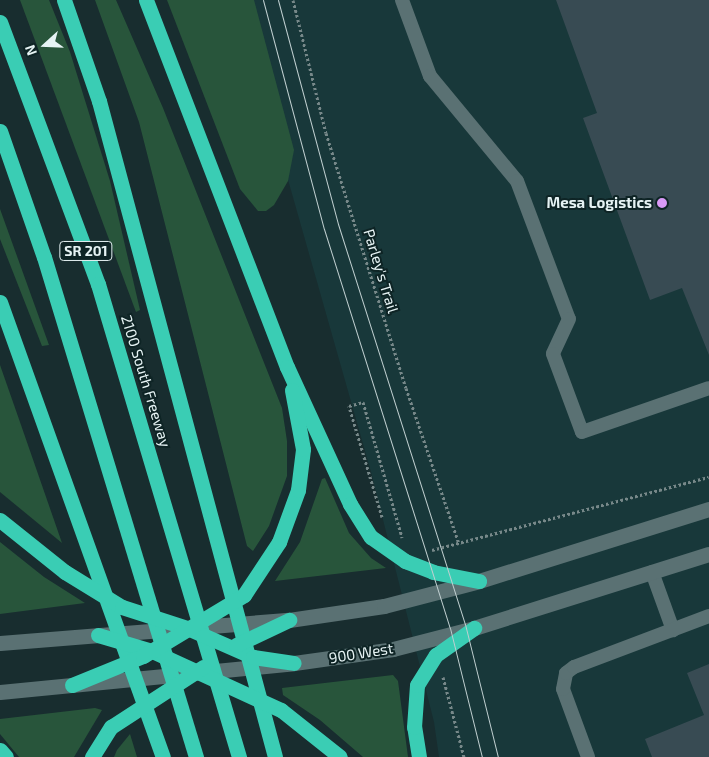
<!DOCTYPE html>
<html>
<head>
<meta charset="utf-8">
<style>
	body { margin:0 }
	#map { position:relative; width:709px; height:757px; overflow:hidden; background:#182d2f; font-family:"Exo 2",sans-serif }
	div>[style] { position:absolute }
	.built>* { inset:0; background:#18383a }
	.green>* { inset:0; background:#28553b }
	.building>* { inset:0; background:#384b53 }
	.path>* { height:3px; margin-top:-1.5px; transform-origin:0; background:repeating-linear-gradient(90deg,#778889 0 2.5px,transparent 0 5px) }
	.lane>* { height:14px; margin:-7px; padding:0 7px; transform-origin:7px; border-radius:7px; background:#5a7173 }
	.secondary>* { height:15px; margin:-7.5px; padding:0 7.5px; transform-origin:7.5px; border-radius:7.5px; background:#5a7173 }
	.highway>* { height:15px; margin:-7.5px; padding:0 7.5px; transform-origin:7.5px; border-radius:7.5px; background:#3acdb4 }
	.tram>* { height:1px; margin:-0.5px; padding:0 0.5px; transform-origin:0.5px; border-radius:0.5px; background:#c0cfd0 }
	.dots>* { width:14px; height:14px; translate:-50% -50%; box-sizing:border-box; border:2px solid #0e2425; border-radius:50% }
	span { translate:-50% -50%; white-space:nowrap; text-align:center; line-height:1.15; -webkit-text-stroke:4px #0e2425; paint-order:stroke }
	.shield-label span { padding:1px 4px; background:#0e2425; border:1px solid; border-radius:4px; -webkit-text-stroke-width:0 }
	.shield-label { font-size:14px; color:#e6f3f4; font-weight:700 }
	.poi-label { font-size:15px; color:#e6f3f4; font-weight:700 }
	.right { translate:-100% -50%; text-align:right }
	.street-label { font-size:15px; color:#e6f3f4 }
	.north { position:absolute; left:20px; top:20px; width:50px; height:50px; -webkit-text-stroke:4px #0e2425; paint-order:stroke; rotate:250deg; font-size:14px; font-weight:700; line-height:20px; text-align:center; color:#e6f3f4 }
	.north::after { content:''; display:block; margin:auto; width:18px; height:22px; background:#e6f3f4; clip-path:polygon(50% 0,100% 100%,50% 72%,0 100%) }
</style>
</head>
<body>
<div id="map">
	<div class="built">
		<div style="clip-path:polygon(237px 0,709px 0,709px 757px,439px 757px,434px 722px,371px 472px)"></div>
	</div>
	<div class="green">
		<div style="clip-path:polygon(20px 0,49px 0,70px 52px,110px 181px,140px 310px,136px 312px)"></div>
		<div style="clip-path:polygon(95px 0,116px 0,163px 108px,282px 408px,287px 441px,287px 476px,269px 526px,253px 551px,247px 546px,139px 122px)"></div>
		<div style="clip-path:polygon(167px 0,254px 0,294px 150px,288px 181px,274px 205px,266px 211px,258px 211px,240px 189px)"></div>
		<div style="clip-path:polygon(0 209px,49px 345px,42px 346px,0 239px)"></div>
		<div style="clip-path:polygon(0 365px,21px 425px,62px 543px,0 492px)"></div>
		<div style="clip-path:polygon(325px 478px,349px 533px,371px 558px,386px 568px,275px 581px,300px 542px,322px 479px)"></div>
		<div style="clip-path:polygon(0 542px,44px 577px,85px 603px,0 614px)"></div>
		<div style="clip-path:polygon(393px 675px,398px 681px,408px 757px,363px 757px,320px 720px,283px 695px,282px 688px)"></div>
		<div style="clip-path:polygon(95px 708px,102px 710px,74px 757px,19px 757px,0 734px,0 719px)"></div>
		<div style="clip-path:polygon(130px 734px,137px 757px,114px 757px,117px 750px)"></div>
	</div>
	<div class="building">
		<div style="clip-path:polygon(556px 0,709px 0,709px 355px,682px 288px,650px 300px,583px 118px,597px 113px)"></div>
		<div style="clip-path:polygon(709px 664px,709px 757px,652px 757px,645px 739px,704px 715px,687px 673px)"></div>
	</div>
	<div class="path">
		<div style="left:293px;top:0;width:137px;rotate:76.1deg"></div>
		<div style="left:326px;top:133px;width:267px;rotate:72.6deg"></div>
		<div style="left:406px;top:388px;width:165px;rotate:71.2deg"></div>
		<div style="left:382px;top:517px;width:116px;rotate:-106.6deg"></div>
		<div style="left:349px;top:406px;width:15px;rotate:-16deg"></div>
		<div style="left:363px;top:402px;width:141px;rotate:73.9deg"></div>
		<div style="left:432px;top:550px;width:286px;rotate:-14.8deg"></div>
		<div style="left:443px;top:677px;width:83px;rotate:75.3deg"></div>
	</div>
	<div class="lane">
		<div style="left:402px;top:0;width:81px;rotate:69.8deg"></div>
		<div style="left:430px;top:76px;width:136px;rotate:50.4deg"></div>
		<div style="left:517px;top:181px;width:147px;rotate:69.4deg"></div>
		<div style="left:569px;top:319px;width:38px;rotate:115deg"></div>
		<div style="left:553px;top:354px;width:83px;rotate:69.6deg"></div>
		<div style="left:582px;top:432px;width:134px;rotate:-19.1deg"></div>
		<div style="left:652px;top:572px;width:62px;rotate:70.1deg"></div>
		<div style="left:588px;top:757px;width:72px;rotate:-110.2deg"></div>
		<div style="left:563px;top:689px;width:16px;rotate:-79deg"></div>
		<div style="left:566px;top:673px;width:10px;rotate:-37deg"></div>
		<div style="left:574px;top:667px;width:144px;rotate:-20.7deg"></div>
	</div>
	<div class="secondary">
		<div style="left:0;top:643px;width:290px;rotate:-4.6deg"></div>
		<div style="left:289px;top:620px;width:96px;rotate:-8.4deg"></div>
		<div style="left:384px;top:606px;width:98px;rotate:-14.7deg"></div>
		<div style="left:479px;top:581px;width:241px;rotate:-17.4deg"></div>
		<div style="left:0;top:692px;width:295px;rotate:-5.6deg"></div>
		<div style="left:294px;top:663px;width:100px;rotate:-8deg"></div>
		<div style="left:393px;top:649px;width:84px;rotate:-14.5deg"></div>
		<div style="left:474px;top:628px;width:246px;rotate:-17.5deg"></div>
	</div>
	<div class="highway">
		<div style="left:64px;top:0;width:107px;rotate:70.9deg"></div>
		<div style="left:99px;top:101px;width:679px;rotate:74.98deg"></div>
		<div style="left:146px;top:0;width:393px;rotate:69deg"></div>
		<div style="left:287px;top:367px;width:151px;rotate:65.3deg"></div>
		<div style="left:350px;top:504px;width:39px;rotate:58deg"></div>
		<div style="left:371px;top:537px;width:42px;rotate:35.2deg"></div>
		<div style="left:405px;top:561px;width:30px;rotate:21deg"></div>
		<div style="left:433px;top:572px;width:47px;rotate:11.1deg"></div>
		<div style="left:0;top:22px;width:280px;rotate:69.5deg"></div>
		<div style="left:98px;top:284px;width:494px;rotate:73.4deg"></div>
		<div style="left:0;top:131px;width:133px;rotate:70.8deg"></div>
		<div style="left:44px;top:257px;width:523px;rotate:73.09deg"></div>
		<div style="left:0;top:302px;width:483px;rotate:70.3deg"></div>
		<div style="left:0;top:520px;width:83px;rotate:38.7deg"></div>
		<div style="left:65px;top:572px;width:67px;rotate:31.6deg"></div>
		<div style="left:122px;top:607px;width:68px;rotate:17.9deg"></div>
		<div style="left:187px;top:628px;width:72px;rotate:23.7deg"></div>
		<div style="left:253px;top:657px;width:41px;rotate:8.3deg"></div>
		<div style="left:98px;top:635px;width:56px;rotate:16.5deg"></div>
		<div style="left:152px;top:651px;width:142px;rotate:24.6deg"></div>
		<div style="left:281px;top:710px;width:75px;rotate:38.5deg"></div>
		<div style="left:236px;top:645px;width:59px;rotate:-25.3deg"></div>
		<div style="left:72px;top:685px;width:77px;rotate:-22.2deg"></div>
		<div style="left:143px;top:656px;width:118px;rotate:-31.1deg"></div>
		<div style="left:244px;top:595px;width:64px;rotate:-56.6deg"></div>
		<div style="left:279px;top:542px;width:55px;rotate:-69.9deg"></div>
		<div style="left:298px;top:490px;width:41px;rotate:-83deg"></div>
		<div style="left:303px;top:449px;width:60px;rotate:-100.6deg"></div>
		<div style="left:0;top:750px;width:9px;rotate:49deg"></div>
		<div style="left:92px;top:757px;width:36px;rotate:-58deg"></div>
		<div style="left:111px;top:727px;width:110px;rotate:-33.1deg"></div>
		<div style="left:419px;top:757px;width:30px;rotate:-99deg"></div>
		<div style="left:414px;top:727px;width:42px;rotate:-85.9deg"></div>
		<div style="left:417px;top:685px;width:36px;rotate:-58deg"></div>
		<div style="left:436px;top:655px;width:47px;rotate:-35.4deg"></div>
	</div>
	<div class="tram">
		<div style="left:263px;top:0;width:237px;rotate:75.1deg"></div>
		<div style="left:324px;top:229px;width:418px;rotate:72.5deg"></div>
		<div style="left:450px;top:628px;width:133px;rotate:76.1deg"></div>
		<div style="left:278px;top:0;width:232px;rotate:75deg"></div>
		<div style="left:338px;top:224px;width:420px;rotate:72.4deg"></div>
		<div style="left:465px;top:624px;width:137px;rotate:76.1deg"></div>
	</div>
	<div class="dots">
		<div style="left:662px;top:203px;background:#d99af7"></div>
	</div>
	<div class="shield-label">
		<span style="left:86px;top:251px">SR 201</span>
	</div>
	<div class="poi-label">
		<span class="right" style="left:652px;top:203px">Mesa Logistics</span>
	</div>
	<div class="street-label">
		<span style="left:381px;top:271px;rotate:73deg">Parley's Trail</span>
		<span style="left:146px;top:381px;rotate:73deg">2100 South Freeway</span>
		<span style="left:361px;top:653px;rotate:-9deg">900 West</span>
	</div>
	<div class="north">N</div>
</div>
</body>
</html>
